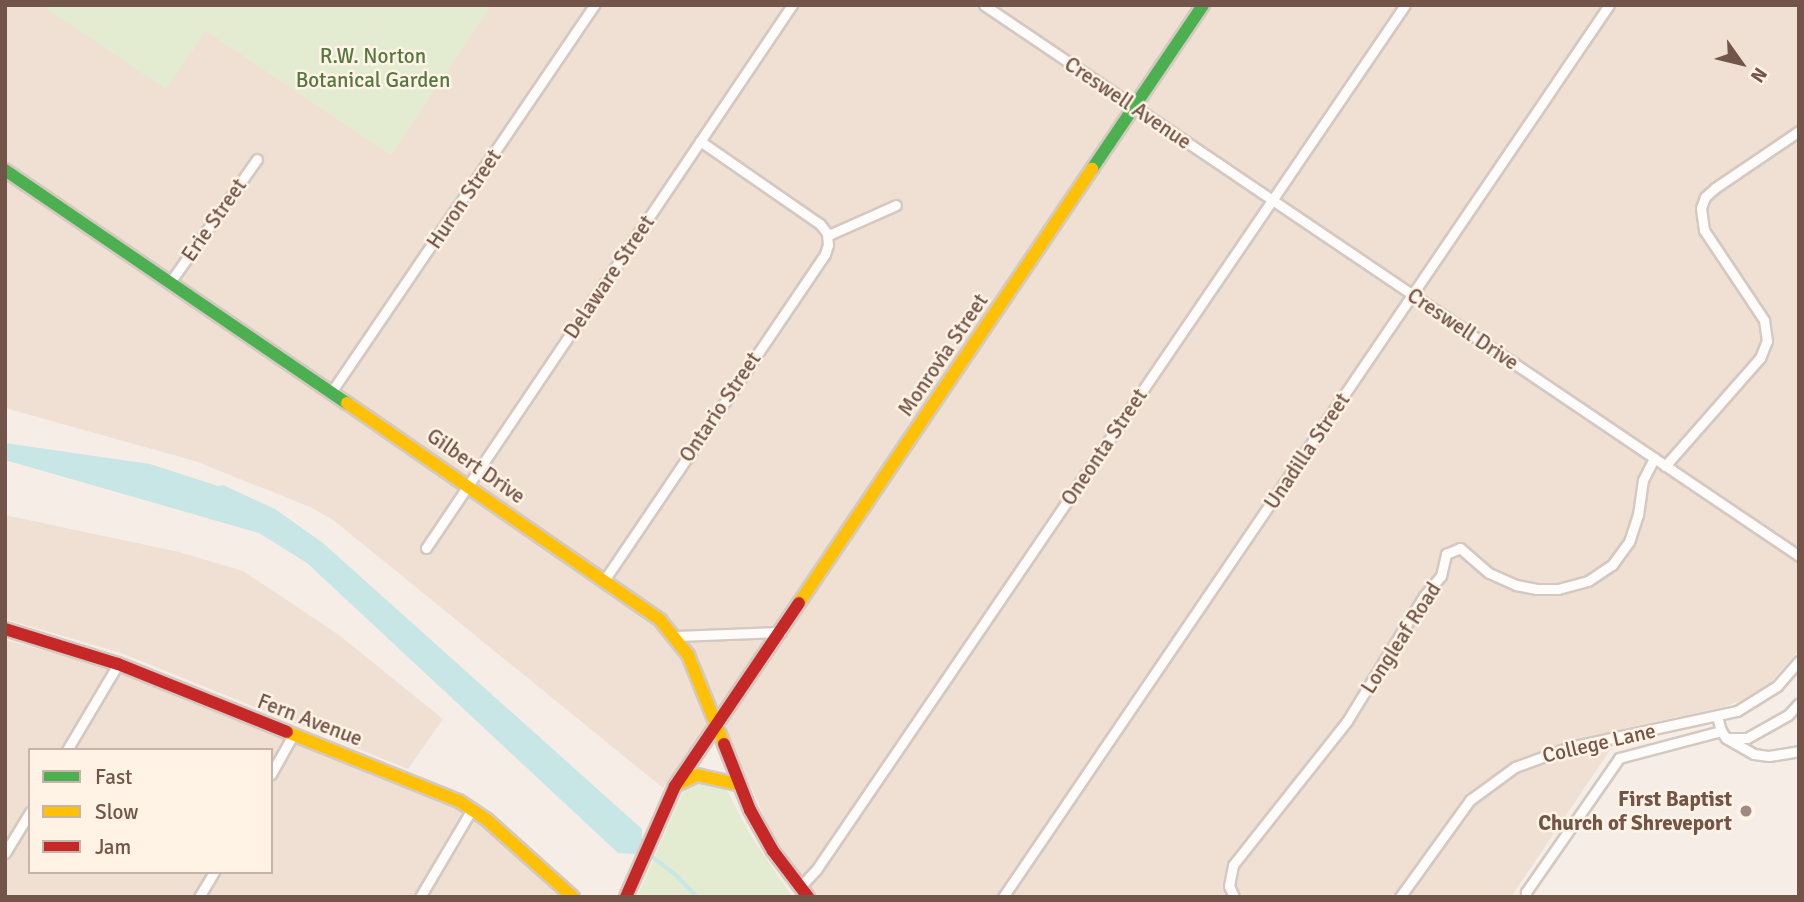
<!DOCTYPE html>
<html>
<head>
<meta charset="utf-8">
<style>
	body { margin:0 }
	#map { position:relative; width:1804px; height:902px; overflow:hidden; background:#f6eee6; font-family:Signika,sans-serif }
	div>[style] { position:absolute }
	.residential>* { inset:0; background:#efe0d3 }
	.green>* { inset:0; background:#e3ebd1 }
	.water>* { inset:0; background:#c8e6e5 }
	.stream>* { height:3.5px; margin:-1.75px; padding:0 1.75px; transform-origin:1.75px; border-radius:1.75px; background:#c8e6e5 }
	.roads { filter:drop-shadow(2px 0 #d4c9c1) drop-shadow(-2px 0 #d4c9c1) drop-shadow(0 2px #d4c9c1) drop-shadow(0 -2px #d4c9c1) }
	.street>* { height:9px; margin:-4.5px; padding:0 4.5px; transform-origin:4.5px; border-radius:4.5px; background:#fefcfb }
	.fast>* { height:12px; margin:-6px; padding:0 6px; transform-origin:6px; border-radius:6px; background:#4caf50 }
	.slow>* { height:12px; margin:-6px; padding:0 6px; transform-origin:6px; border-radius:6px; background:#ffc107 }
	.jam>* { height:12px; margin:-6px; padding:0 6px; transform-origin:6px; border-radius:6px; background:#c62828 }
	.dots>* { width:19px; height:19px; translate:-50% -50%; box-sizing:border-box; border:4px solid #fff3e6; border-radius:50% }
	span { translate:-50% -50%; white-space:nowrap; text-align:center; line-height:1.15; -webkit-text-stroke:5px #fff3e6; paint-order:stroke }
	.park-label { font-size:21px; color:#547840 }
	.street-label { font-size:21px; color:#725448 }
	.poi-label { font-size:21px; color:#725448; font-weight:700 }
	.right { translate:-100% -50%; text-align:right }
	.frame { position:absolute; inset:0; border:7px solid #725448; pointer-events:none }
	.legend { position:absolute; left:28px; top:748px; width:245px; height:126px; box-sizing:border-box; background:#fff3e6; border:2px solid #c7b3a7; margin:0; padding:9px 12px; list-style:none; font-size:21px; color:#725448 }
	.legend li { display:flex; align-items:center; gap:14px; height:35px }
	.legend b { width:35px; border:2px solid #c7b3a7 }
	.north { position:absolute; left:1706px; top:28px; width:70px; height:70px; -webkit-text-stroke:5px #fff3e6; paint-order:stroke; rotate:124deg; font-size:19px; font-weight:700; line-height:28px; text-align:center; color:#725448 }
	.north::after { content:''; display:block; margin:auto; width:24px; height:32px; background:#725448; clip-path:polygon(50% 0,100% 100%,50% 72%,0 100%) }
</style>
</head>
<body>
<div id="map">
	<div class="residential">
		<div style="clip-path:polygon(5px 5px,1799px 5px,1799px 650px,1768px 685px,1742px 700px,1724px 707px,1625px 728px,1511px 897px,816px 897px,770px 830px,729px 737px,722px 706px,663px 788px,332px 519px,310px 507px,195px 461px,5px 408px)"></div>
		<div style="clip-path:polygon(5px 515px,179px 552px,243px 571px,339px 635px,443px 719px,408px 769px,121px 653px,5px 619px)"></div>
		<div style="clip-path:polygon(evenodd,5px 640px,95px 664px,459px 809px,476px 820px,559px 897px,5px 897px,5px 640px,30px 750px,271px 750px,271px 872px,30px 872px,30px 750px)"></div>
	</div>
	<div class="green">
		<div style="clip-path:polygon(41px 5px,491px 5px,391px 155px,206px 31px,166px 89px)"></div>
		<div style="clip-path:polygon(699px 780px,721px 783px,725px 787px,751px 836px,792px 897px,637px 897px,681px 796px,690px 783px)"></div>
	</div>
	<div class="water">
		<div style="clip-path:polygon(5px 443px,150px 464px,218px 486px,223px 485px,275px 509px,323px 543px,642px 829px,642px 843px,635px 854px,618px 853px,307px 563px,259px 533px,5px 460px)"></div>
	</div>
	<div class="stream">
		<div style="left:649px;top:854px;width:37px;rotate:38deg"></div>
		<div style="left:678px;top:877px;width:28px;rotate:46deg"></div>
	</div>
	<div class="roads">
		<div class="street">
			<div style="left:984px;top:5px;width:984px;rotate:34.06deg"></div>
			<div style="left:700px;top:141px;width:146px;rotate:34.7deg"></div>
			<div style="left:820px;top:224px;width:11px;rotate:52deg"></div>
			<div style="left:827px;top:233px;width:4px;rotate:14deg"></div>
			<div style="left:831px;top:234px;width:71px;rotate:-24deg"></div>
			<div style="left:171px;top:281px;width:149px;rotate:-54.8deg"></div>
			<div style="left:332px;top:391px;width:467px;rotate:-55.8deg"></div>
			<div style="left:1665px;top:466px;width:144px;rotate:-48.7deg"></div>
			<div style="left:1760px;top:358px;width:18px;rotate:-68deg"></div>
			<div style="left:1767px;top:341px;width:21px;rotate:-98deg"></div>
			<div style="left:1764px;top:320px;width:108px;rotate:-123.7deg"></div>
			<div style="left:1704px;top:230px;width:22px;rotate:-98deg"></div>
			<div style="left:1701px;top:208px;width:12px;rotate:-70deg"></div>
			<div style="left:1705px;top:197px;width:13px;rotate:-42deg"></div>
			<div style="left:1715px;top:188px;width:102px;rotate:-34.2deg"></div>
			<div style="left:426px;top:548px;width:655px;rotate:-56.02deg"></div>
			<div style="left:605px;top:579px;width:392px;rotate:-55.9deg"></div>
			<div style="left:825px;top:254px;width:9px;rotate:-72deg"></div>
			<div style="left:828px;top:245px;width:12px;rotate:-95deg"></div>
			<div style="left:675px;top:636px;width:106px;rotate:-2.2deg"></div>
			<div style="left:1721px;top:731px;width:9px;rotate:54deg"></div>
			<div style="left:1726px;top:738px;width:32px;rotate:30deg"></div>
			<div style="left:1754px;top:754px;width:15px;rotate:8deg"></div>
			<div style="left:1769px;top:756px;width:30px;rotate:-9deg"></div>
			<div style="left:1728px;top:738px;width:19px"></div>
			<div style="left:1747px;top:738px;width:47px;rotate:-29.3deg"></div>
			<div style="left:1788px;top:715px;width:16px;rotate:-47deg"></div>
			<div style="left:67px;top:750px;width:100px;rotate:-59.3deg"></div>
			<div style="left:271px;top:774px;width:45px;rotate:-60.6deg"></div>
			<div style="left:5px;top:853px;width:48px;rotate:-58.6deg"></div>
			<div style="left:800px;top:887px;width:23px;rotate:-47deg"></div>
			<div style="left:816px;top:870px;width:1046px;rotate:-55.75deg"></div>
			<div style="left:199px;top:897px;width:29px;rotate:-59deg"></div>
			<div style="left:420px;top:897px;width:102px;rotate:-59.4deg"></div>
			<div style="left:1003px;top:897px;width:1078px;rotate:-55.81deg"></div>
			<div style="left:1234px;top:897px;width:12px;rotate:-114deg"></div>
			<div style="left:1229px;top:886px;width:21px;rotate:-79deg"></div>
			<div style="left:1233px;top:865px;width:184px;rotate:-51.6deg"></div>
			<div style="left:1347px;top:721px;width:147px;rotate:-58.4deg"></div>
			<div style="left:1424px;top:596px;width:26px;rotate:-50deg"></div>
			<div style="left:1441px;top:576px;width:23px;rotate:-77deg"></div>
			<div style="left:1446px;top:554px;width:15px;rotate:-23deg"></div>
			<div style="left:1460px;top:548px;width:38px;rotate:41deg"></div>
			<div style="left:1489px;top:573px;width:30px;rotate:24deg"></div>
			<div style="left:1516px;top:585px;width:21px;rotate:11deg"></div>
			<div style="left:1537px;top:589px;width:21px"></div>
			<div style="left:1558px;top:589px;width:31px;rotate:-15deg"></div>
			<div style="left:1588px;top:581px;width:29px;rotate:-34deg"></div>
			<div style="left:1612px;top:565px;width:29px;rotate:-54deg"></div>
			<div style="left:1629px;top:542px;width:28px;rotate:-72deg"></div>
			<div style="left:1638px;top:515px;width:35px;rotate:-82deg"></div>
			<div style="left:1643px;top:480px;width:25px;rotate:-63deg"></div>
			<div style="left:1400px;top:897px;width:120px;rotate:-54.2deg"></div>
			<div style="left:1470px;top:800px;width:56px;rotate:-36.3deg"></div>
			<div style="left:1515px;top:767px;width:59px;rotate:-20deg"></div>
			<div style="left:1570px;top:747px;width:171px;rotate:-12.2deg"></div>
			<div style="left:1737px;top:711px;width:47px;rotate:-32deg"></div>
			<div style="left:1777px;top:686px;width:33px;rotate:-49deg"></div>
			<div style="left:1526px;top:897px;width:5px;rotate:-90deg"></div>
			<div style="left:1526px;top:892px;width:163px;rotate:-55.2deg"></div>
			<div style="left:1619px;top:758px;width:106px;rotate:-14.8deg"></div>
			<div style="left:1721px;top:731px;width:16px;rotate:-105deg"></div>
		</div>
		<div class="fast">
			<div style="left:1092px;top:169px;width:198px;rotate:-55.9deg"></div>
			<div style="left:5px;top:170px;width:414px;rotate:34.3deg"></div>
		</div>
		<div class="slow">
			<div style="left:347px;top:403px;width:381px;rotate:34.7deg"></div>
			<div style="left:660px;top:620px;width:45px;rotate:51.3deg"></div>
			<div style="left:688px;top:655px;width:96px;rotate:68deg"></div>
			<div style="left:799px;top:603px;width:524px;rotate:-55.98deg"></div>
			<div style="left:287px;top:732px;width:185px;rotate:21.9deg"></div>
			<div style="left:459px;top:801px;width:32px;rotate:34deg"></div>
			<div style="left:486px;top:819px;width:117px;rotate:41.9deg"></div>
			<div style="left:678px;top:784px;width:21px;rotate:-25deg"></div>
			<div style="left:697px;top:775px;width:41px;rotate:12.7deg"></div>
		</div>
		<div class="jam">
			<div style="left:5px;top:629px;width:118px;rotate:17.2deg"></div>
			<div style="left:118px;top:664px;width:182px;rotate:21.9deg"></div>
			<div style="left:724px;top:744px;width:71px;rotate:68.5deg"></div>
			<div style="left:750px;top:810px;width:47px;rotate:60.7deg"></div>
			<div style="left:773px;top:851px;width:58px;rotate:52.7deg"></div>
			<div style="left:626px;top:897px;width:121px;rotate:-66.2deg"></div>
			<div style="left:675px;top:786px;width:221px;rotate:-55.9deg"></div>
		</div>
	</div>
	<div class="dots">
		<div style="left:1746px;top:811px;background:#a08a7f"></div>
	</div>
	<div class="park-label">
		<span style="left:373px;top:68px">R.W. Norton<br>Botanical Garden</span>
	</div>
	<div class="street-label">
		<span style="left:1128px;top:103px;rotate:34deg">Creswell Avenue</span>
		<span style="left:464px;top:199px;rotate:-56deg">Huron Street</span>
		<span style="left:214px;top:220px;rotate:-55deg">Erie Street</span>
		<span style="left:609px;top:277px;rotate:-56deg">Delaware Street</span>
		<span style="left:1463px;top:329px;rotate:34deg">Creswell Drive</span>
		<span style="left:943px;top:355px;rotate:-56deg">Monrovia Street</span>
		<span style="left:720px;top:407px;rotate:-56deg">Ontario Street</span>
		<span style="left:1104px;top:447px;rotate:-56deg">Oneonta Street</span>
		<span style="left:1307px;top:451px;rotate:-56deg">Unadilla Street</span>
		<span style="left:476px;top:466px;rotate:35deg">Gilbert Drive</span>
		<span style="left:1401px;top:638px;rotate:-57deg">Longleaf Road</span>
		<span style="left:310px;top:720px;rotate:21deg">Fern Avenue</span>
		<span style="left:1599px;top:743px;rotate:-13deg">College Lane</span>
	</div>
	<div class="poi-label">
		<span class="right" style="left:1732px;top:811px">First Baptist<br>Church of Shreveport</span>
	</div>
	<div class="frame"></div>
	<ul class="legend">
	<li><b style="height:9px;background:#4caf50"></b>Fast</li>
	<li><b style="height:9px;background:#ffc107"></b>Slow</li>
	<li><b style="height:9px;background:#c62828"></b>Jam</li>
	</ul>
	<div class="north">N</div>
</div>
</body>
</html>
